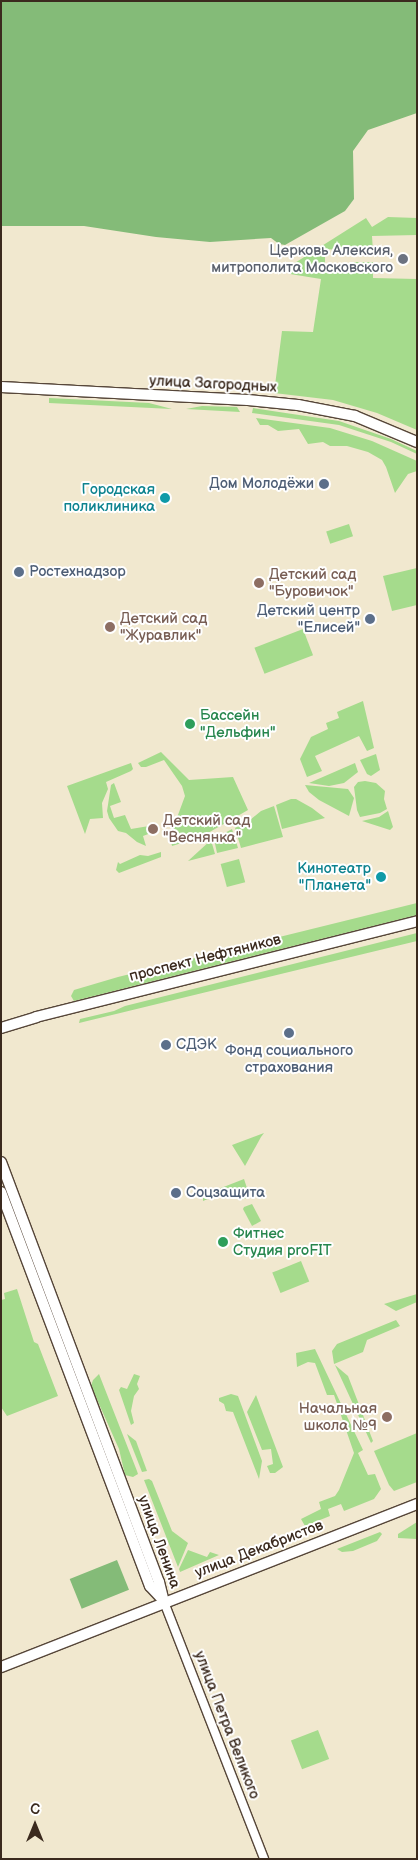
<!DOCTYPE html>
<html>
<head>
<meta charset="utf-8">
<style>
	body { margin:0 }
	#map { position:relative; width:418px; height:1860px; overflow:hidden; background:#f1e8cf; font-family:"Balsamiq Sans",sans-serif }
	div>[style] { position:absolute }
	.green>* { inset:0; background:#a5db8c; transform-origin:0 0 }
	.forest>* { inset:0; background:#84bb78; transform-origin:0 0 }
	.roads { filter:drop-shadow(1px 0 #564639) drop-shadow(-1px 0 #564639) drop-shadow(0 1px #564639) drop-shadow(0 -1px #564639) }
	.minor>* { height:8px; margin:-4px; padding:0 4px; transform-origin:4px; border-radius:4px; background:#fff }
	.major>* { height:10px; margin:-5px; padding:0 5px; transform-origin:5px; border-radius:5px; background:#fff }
	.dots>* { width:14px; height:14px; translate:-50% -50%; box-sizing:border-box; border:2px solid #fff; border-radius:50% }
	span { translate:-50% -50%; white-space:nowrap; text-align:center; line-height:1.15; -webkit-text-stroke:4px #fff; paint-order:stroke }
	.worship-label { font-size:15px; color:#5b616d }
	.right { translate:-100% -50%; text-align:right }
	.street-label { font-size:15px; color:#3b2a1e }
	.service-label { font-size:15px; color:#4e5e75 }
	.left { translate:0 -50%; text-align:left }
	.culture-label { font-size:15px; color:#0d838f }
	.education-label { font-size:15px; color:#785e54 }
	.leisure-label { font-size:15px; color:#27864d }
	.frame { position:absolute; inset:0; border:2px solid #3b2a1e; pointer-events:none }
	.north { position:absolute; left:10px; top:1800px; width:50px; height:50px; -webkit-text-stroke:4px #fff; paint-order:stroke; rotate:0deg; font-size:14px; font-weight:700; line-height:20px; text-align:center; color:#3b2a1e }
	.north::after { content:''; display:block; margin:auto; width:18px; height:22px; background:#3b2a1e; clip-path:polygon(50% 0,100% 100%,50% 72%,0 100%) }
</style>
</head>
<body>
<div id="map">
	<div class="green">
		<div style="clip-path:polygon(388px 217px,417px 218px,417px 235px,372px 236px,373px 252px,325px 249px,325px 265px,348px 265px,352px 262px,373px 262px,373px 278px,417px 279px,417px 430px,377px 413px,333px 400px,274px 393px,282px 331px,313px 332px,321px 279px,290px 274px,290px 266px,366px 218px,372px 227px)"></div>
		<div style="clip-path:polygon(49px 398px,149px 403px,172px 409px,49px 403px)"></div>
		<div style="clip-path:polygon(202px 406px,237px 407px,240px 412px,186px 409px)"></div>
		<div style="clip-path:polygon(253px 408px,339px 421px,391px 439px,417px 451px,417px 454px,391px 442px,339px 425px,252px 413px)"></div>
		<div style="clip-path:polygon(256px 418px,330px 428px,372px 441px,417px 461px,417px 471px,408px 474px,395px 493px,386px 467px,382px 460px,368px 452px,347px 446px,330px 446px,323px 442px,308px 444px,299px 429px,278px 431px,268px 425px,260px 425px)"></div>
		<div style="left:349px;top:524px;width:13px;height:24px;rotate:72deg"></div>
		<div style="clip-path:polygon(417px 568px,417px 605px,392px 611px,383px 576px)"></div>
		<div style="left:303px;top:629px;width:28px;height:52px;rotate:69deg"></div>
		<div style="clip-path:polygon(363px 701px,374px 748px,367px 751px,359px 736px,315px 756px,322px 771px,307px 777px,300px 759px,311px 737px,328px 729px,326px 723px,339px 718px,337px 712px)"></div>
		<div style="clip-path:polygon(161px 752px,189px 780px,233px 777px,248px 810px,201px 837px,172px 846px,169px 832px,175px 823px,185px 796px,182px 786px,164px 760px,146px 767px,141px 767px,138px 763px)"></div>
		<div style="clip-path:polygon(376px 754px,380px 770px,371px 776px,367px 774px,360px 760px)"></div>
		<div style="clip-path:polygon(131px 763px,133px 769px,131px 771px,106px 782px,108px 789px,102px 803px,103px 818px,90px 819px,85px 834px,67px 786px)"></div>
		<div style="clip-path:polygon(355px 763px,358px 772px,344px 783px,329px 786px,309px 783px)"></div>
		<div style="clip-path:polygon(365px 781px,376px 783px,385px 791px,384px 799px,387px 809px,380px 813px,360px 817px,357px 810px,354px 787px,358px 782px)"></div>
		<div style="clip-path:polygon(114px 783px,121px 802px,110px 806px,114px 818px,125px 815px,131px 829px,149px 826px,151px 833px,143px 836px,146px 846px,137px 842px,126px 833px,118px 831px,109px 818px,107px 811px,111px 785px)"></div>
		<div style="clip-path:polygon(305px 785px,348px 789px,354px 798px,349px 816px,319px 800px,309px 792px)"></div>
		<div style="clip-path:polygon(291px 799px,296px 799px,312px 808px,325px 818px,282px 829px,276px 805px)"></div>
		<div style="clip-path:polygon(274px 806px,283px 837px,241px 848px,235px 828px,250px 820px,261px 811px)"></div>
		<div style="clip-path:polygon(388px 811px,393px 827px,390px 830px,362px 821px,379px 817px)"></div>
		<div style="clip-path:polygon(232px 829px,238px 848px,217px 853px,214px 839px)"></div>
		<div style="clip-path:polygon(211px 840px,215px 854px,188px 861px)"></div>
		<div style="clip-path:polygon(161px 852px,161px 857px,119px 873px,116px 870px,118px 862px,120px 864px,140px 855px,148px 856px)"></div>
		<div style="left:239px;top:859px;width:24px;height:19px;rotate:75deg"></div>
		<div style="clip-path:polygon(417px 903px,417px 915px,74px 1001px,71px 996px,74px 990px,118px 977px)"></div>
		<div style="clip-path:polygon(417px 933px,417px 941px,79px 1023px,80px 1019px,114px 1011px,125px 1006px)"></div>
		<div style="clip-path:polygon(264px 1133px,261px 1137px,245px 1166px,232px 1145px)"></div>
		<div style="clip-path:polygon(244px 1179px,250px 1197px,240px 1200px,234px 1188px,203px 1201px,203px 1195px)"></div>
		<div style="clip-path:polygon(252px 1204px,261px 1221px,252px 1226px,243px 1209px,244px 1207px)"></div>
		<div style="left:301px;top:1261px;width:22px;height:31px;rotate:68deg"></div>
		<div style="clip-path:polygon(17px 1289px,34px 1342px,38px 1344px,58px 1396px,7px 1416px,1px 1407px,1px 1300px,5px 1299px,4px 1293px)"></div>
		<div style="clip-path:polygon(417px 1294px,417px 1302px,396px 1311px,384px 1304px)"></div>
		<div style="clip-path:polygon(396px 1320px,400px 1326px,367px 1340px,363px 1352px,334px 1364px,332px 1351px,337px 1344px)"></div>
		<div style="clip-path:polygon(315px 1349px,363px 1450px,358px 1453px,368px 1475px,375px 1474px,381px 1489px,374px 1499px,344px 1511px,341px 1504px,328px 1509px,330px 1516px,305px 1526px,301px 1519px,321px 1509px,319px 1502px,335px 1496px,339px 1490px,354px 1453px,334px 1395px,327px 1395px,315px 1363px,308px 1362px,297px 1367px,296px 1353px)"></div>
		<div style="clip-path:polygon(335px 1365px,348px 1376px,373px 1441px,371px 1443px)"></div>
		<div style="clip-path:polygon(99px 1374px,137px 1471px,138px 1474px,133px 1477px,125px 1475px,119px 1449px,91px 1386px,93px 1380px)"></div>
		<div style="clip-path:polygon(134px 1374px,140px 1376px,137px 1384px,139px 1389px,134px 1396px,131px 1411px,134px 1423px,131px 1425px,119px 1390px,121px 1387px,127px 1389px)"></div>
		<div style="clip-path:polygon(231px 1394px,238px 1396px,262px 1461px,259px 1479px,233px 1412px,226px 1411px,224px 1404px,219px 1401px,219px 1398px)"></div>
		<div style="clip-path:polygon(256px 1395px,283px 1467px,275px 1473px,270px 1473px,267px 1466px,273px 1464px,271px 1449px,262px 1450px,247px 1412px)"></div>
		<div style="clip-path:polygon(417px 1433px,417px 1482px,394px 1491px,389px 1485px,374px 1451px)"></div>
		<div style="clip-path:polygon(127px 1434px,136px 1441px,147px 1471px,142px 1472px)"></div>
		<div style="clip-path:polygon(149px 1479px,152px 1481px,172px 1531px,188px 1543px,178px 1567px,144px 1480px)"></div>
		<div style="clip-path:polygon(417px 1522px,417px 1539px,398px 1538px,398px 1534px)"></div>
		<div style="clip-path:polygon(380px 1532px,382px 1534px,377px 1541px,353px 1551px,342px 1552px,337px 1549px)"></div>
		<div style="clip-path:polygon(188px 1550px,207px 1557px,210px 1552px,219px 1555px,180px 1572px,179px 1569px)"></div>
		<div style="left:318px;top:1730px;width:31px;height:29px;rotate:69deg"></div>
	</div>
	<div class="forest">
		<div style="clip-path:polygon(1px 1px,417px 1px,417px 113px,368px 130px,353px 151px,354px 199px,345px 211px,285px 245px,279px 244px,271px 238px,210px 242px,156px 237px,84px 226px,1px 226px)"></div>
		<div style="left:117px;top:1560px;width:32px;height:51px;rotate:68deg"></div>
	</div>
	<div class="roads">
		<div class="minor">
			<div style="left:164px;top:1602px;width:276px;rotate:68.7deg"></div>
		</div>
		<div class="major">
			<div style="left:1px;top:387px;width:247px;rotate:3deg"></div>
			<div style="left:248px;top:400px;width:50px;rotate:5.7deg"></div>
			<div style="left:298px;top:405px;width:58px;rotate:10.9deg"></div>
			<div style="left:355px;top:416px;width:67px;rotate:22.8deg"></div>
			<div style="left:1px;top:1028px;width:37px;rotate:-17deg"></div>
			<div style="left:36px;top:1017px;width:393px;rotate:-14.1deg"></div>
			<div style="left:1px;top:1162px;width:449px;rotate:69.4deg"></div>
			<div style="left:159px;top:1582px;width:21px;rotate:76deg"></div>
			<div style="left:1px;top:1192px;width:421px;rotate:69.3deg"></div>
			<div style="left:150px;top:1586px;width:18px;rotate:47deg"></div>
			<div style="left:1px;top:1667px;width:447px;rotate:-21.4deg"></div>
		</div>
	</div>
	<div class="dots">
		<div style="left:403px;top:259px;background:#6b7280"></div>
		<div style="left:324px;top:484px;background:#5c6f8a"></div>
		<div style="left:165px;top:498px;background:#0f9aa8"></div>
		<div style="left:19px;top:572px;background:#5c6f8a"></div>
		<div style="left:259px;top:583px;background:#8d6e63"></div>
		<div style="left:370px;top:619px;background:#5c6f8a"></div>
		<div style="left:110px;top:627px;background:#8d6e63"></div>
		<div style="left:190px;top:724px;background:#2e9e5b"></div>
		<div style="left:153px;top:829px;background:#8d6e63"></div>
		<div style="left:381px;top:877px;background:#0f9aa8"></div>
		<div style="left:289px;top:1033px;background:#5c6f8a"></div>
		<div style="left:166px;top:1045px;background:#5c6f8a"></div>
		<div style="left:176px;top:1193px;background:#5c6f8a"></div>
		<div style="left:223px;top:1242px;background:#2e9e5b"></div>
		<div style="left:387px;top:1417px;background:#8d6e63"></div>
	</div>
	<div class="worship-label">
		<span class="right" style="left:393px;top:259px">Церковь Алексия,<br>митрополита Московского</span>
	</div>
	<div class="street-label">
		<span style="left:213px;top:384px;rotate:3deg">улица Загородных</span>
		<span style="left:205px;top:958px;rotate:-14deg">проспект Нефтяников</span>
		<span style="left:159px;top:1542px;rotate:70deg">улица Ленина</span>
		<span style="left:259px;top:1549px;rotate:-21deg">улица Декабристов</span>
		<span style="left:227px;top:1725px;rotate:69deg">улица Петра Великого</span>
	</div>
	<div class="service-label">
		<span class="right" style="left:314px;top:484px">Дом Молодёжи</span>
		<span class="left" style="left:29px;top:572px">Ростехнадзор</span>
		<span class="right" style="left:360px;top:619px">Детский центр<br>"Елисей"</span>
		<span class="left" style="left:176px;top:1045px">СДЭК</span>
		<span style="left:289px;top:1059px">Фонд социального<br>страхования</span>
		<span class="left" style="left:186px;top:1193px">Соцзащита</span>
	</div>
	<div class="culture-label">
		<span class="right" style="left:155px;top:498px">Городская<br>поликлиника</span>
		<span class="right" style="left:371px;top:877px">Кинотеатр<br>"Планета"</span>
	</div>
	<div class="education-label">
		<span class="left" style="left:269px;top:583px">Детский сад<br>"Буровичок"</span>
		<span class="left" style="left:120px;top:627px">Детский сад<br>"Журавлик"</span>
		<span class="left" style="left:163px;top:829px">Детский сад<br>"Веснянка"</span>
		<span class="right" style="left:377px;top:1417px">Начальная<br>школа №9</span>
	</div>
	<div class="leisure-label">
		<span class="left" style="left:200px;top:724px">Бассейн<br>"Дельфин"</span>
		<span class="left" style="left:233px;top:1242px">Фитнес<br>Студия proFIT</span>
	</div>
	<div class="frame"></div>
	<div class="north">С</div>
</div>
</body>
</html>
